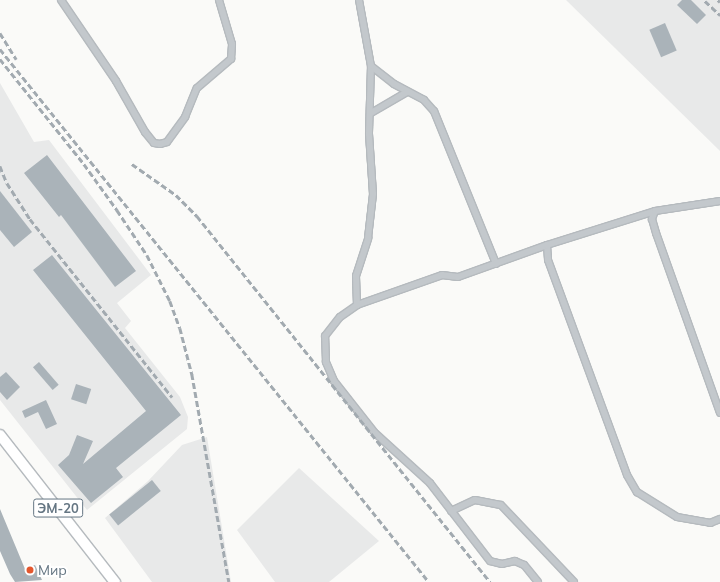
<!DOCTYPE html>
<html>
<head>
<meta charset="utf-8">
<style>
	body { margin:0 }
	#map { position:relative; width:720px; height:582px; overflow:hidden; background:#fafaf8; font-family:Mulish,sans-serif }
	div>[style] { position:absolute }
	.built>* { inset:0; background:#e8e9e9 }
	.building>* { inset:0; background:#aab3b9; transform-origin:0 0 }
	.roads { filter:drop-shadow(1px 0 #b5babe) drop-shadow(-1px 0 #b5babe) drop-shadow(0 1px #b5babe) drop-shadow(0 -1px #b5babe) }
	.minor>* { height:6px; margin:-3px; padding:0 3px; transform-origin:3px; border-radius:3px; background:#c3c8cc }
	.primary>* { height:10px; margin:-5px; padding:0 5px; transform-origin:5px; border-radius:5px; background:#fff }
	.rail>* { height:2.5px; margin-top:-1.25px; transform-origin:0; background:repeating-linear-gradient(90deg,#a2aab0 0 6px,transparent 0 9px) }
	.dots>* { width:11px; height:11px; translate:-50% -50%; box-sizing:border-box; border:2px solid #fff; border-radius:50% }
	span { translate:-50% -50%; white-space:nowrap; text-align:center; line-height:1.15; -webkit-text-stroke:4px #fff; paint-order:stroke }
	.shield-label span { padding:1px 3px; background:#fff; border:1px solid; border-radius:3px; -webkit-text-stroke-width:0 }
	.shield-label { font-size:13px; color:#657683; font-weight:700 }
	.poi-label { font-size:14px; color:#657683 }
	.left { translate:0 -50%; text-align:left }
</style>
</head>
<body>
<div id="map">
	<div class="built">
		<div style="clip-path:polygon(566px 0,720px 0,720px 151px)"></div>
		<div style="clip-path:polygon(0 83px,34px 142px,49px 140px,151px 275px,117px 303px,131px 321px,125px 328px,180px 397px,188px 417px,187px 429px,87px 510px,0 400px)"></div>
		<div style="clip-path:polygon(207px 437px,231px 582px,152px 582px,105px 518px,148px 481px,182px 445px)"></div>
		<div style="clip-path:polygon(299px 468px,379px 541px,329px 582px,275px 582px,237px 530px)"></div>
	</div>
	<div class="building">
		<div style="clip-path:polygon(682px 0,691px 0,706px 15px,697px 24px,677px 5px)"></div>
		<div style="left:665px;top:23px;width:30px;height:17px;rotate:67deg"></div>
		<div style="clip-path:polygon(47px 155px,136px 271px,115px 287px,61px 215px,59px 217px,24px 173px)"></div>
		<div style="clip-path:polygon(0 191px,32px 232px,14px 247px,0 230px)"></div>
		<div style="clip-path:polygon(52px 255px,181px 415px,116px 468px,123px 477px,91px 503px,58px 465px,69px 455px,77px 435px,93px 441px,83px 464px,146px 411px,33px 270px)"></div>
		<div style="left:39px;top:362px;width:30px;height:8px;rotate:49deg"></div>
		<div style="clip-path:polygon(6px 372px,20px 387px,7px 400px,0 392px,0 377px)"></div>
		<div style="left:76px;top:384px;width:16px;height:16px;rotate:18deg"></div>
		<div style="clip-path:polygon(46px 400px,57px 424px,46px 429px,38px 412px,25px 418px,22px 411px)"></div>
		<div style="left:152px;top:480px;width:14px;height:55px;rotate:51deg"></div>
		<div style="clip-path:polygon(0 509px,25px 569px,35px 565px,42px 580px,15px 582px,10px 574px,0 551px)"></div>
	</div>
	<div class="roads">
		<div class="minor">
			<div style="left:61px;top:0;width:98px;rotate:55.8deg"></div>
			<div style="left:116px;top:81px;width:59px;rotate:60.4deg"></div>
			<div style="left:145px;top:132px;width:14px;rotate:51deg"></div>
			<div style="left:154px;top:143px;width:6px;rotate:9deg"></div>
			<div style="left:160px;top:144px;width:7px;rotate:-16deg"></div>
			<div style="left:167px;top:142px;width:31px;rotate:-54deg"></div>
			<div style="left:185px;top:117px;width:31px;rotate:-68deg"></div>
			<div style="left:197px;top:88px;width:45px;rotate:-40.5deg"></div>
			<div style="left:231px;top:59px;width:15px;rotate:-86deg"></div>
			<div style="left:232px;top:44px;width:46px;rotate:-106.5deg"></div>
			<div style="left:371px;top:66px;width:29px;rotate:38deg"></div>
			<div style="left:394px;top:84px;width:34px;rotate:28deg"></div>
			<div style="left:424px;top:100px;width:15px;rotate:48deg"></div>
			<div style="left:434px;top:111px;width:165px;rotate:67.9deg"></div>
			<div style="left:371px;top:113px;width:42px;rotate:-30.3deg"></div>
			<div style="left:655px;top:211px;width:9px;rotate:111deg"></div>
			<div style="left:652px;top:219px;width:15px;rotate:74deg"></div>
			<div style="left:656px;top:233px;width:191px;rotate:70.4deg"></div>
			<div style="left:547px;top:245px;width:15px;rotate:86deg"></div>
			<div style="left:548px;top:260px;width:229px;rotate:69.8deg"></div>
			<div style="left:627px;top:475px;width:20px;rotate:60deg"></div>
			<div style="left:637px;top:492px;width:47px;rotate:32deg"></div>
			<div style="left:677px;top:517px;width:34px;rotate:10deg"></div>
			<div style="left:710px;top:523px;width:11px;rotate:-22deg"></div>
			<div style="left:357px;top:305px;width:29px;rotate:-92deg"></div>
			<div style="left:356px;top:276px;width:40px;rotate:-72deg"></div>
			<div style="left:368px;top:238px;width:44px;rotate:-83.5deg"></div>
			<div style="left:373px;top:194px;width:61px;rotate:-93.8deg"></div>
			<div style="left:369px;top:133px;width:67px;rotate:-88.3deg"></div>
			<div style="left:371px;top:66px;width:67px;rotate:-100.3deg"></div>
			<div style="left:451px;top:511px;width:26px;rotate:-25deg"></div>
			<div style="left:475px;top:500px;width:26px;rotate:11deg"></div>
			<div style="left:501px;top:505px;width:106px;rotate:46.5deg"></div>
			<div style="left:538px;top:582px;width:22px;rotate:-129deg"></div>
			<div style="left:524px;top:565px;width:10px;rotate:-156deg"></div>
			<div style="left:515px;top:561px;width:13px;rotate:167deg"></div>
			<div style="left:502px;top:564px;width:12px;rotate:-166deg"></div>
			<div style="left:490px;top:561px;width:98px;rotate:-127.6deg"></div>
			<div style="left:430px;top:483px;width:74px;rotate:-137.7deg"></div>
			<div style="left:375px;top:433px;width:66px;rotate:-128.3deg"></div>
			<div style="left:334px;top:381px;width:21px;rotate:-113deg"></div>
			<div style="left:326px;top:362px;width:26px;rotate:-92deg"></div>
			<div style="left:325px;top:336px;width:24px;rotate:-52deg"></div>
			<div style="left:340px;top:317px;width:21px;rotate:-35deg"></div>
			<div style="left:357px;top:305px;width:90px;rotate:-19.4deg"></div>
			<div style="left:442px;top:275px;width:16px;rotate:7deg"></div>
			<div style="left:458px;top:277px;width:95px;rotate:-19.8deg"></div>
			<div style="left:547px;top:245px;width:113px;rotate:-17.5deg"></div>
			<div style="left:655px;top:211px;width:66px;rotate:-8.7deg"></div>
		</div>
		<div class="primary">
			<div style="left:0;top:435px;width:187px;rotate:52deg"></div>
		</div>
	</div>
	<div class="rail">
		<div style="left:718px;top:0;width:3px;rotate:45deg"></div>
		<div style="left:705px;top:1px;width:21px;rotate:43deg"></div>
		<div style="left:0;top:33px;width:31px;rotate:58deg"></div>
		<div style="left:0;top:49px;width:684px;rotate:51.17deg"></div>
		<div style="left:0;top:59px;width:134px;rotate:51.3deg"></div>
		<div style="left:84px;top:164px;width:57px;rotate:54.3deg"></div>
		<div style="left:117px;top:210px;width:54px;rotate:56.3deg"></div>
		<div style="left:147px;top:255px;width:51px;rotate:63.4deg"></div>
		<div style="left:170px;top:301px;width:29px;rotate:70deg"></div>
		<div style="left:180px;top:328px;width:48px;rotate:75.4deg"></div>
		<div style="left:192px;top:374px;width:211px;rotate:79.9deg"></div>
		<div style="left:132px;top:164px;width:54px;rotate:35.2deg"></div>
		<div style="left:176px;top:195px;width:30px;rotate:45deg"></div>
		<div style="left:197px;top:216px;width:469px;rotate:51.3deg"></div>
		<div style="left:0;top:166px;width:18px;rotate:68deg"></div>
		<div style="left:7px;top:183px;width:43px;rotate:57.4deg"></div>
		<div style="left:30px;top:219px;width:228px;rotate:51.4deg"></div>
	</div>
	<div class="dots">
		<div style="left:30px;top:570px;background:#e4572e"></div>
	</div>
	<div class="shield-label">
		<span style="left:58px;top:508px">ЭМ-20</span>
	</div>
	<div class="poi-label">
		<span class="left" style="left:38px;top:570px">Мир</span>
	</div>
</div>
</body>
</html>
